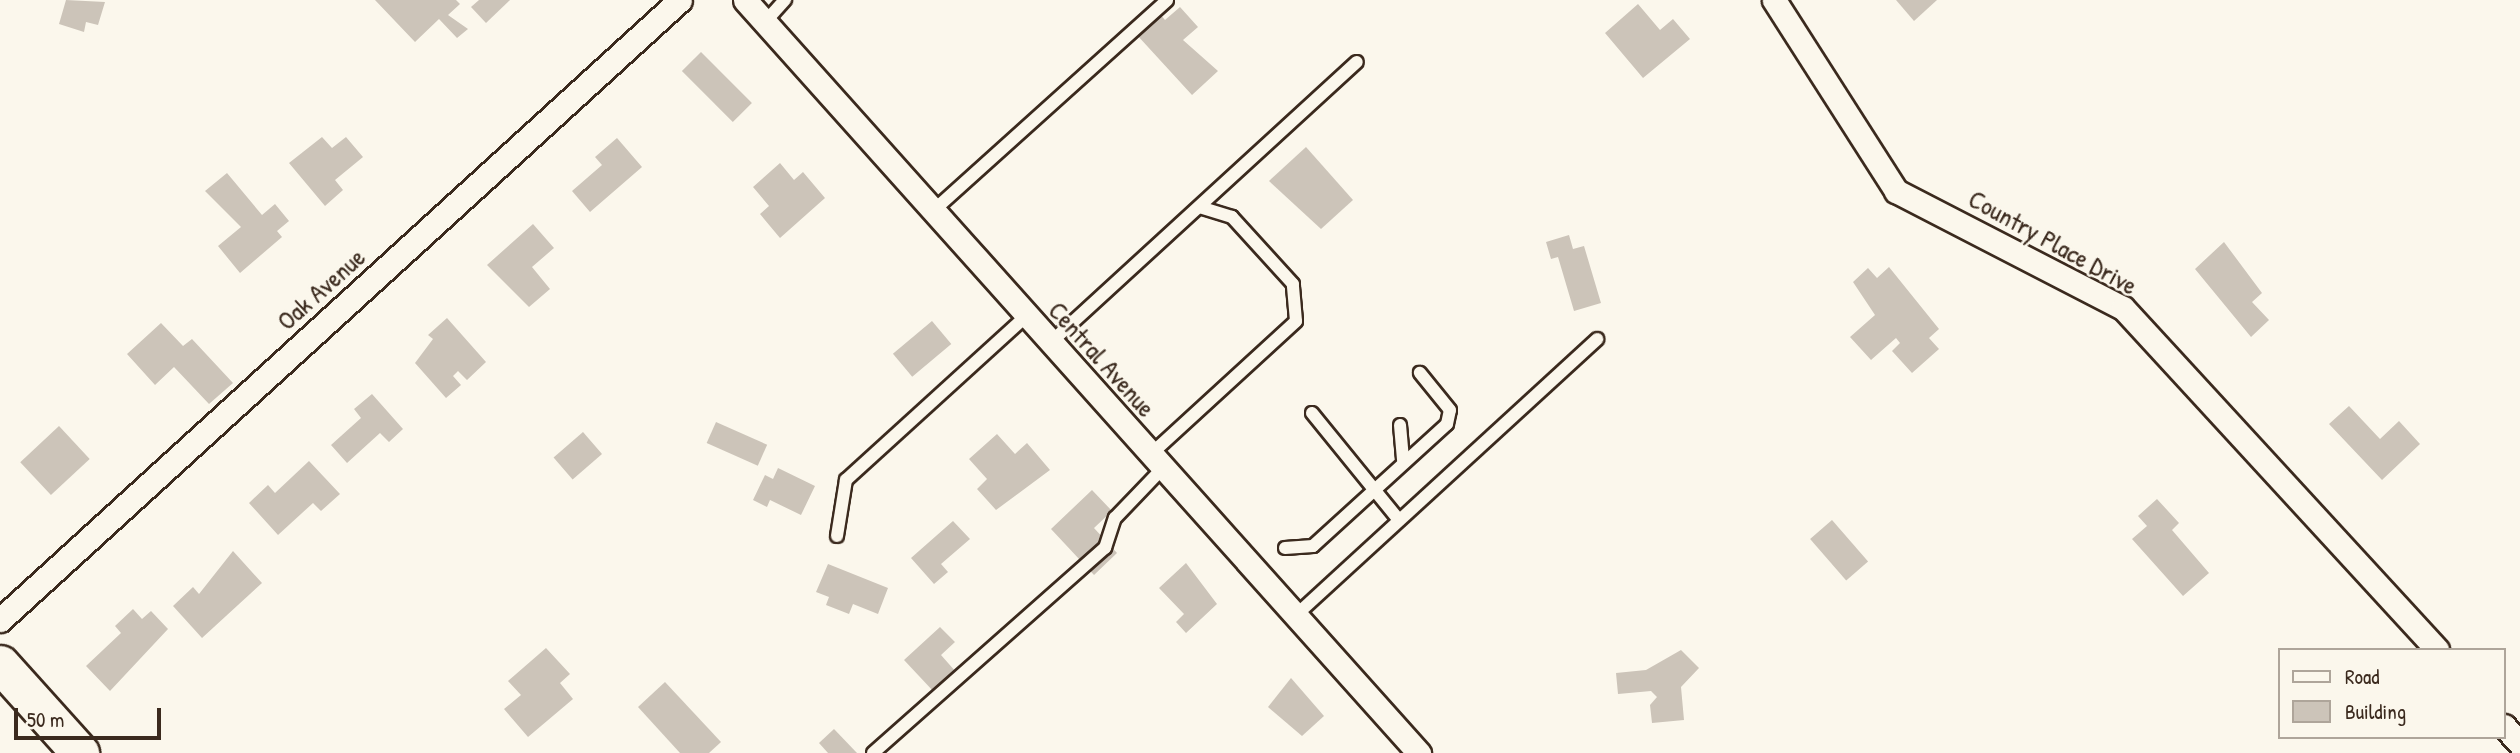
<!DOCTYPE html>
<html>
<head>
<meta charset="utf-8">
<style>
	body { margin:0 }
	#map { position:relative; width:2520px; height:753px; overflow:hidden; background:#fbf7ec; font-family:"Patrick Hand",sans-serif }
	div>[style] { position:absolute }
	.building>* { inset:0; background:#ccc4b9; transform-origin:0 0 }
	.roads { filter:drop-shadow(2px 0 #3b2a1e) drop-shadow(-2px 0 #3b2a1e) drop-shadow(0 2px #3b2a1e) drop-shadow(0 -2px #3b2a1e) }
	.service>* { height:12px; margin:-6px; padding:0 6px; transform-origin:6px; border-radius:6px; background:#fbf7ec }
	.minor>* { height:23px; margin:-11.5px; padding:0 11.5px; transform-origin:11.5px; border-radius:11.5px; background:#fbf7ec }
	.primary>* { height:37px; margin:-18.5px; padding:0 18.5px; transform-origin:18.5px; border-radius:18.5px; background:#fbf7ec }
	span { translate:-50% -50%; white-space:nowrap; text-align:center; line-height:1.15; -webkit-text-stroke:5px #fbf7ec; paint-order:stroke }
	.street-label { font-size:26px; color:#3b2a1e }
	.legend { position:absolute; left:2278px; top:648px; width:228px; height:91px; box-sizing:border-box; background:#fbf7ec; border:2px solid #aea59a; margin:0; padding:9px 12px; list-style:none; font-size:21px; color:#3b2a1e }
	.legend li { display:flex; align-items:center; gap:14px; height:35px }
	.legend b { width:35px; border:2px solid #aea59a }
	.scale { position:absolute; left:14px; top:708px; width:147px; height:32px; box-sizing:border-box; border:4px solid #3b2a1e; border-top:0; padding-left:9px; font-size:21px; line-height:24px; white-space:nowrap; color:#3b2a1e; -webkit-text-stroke:5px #fbf7ec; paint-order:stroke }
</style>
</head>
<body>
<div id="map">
	<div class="building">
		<div style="clip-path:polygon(66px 0,105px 2px,98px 25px,86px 22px,84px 32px,59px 24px)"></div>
		<div style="clip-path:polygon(375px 0,456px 0,460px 4px,448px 15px,468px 29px,457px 38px,439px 19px,415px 42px)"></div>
		<div style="clip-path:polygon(479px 0,510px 0,486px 23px,471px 7px)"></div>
		<div style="clip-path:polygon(1896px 0,1937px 0,1914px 21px)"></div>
		<div style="clip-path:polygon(1638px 4px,1660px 30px,1673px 19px,1690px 39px,1643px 78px,1605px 33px)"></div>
		<div style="clip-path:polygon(1180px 7px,1198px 27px,1183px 40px,1218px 71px,1192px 95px,1137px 35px,1160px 14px,1165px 20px)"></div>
		<div style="left:701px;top:52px;width:72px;height:27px;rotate:45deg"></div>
		<div style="clip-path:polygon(322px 137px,332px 148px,346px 137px,363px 157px,335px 180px,343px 190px,325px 206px,289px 163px)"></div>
		<div style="clip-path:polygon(617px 138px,642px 167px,590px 212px,572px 191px,602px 165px,595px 157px)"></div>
		<div style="clip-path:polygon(1306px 147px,1353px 200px,1321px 229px,1269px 181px)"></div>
		<div style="clip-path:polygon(780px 163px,794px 180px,803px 172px,825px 198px,780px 238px,760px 214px,769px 206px,753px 187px)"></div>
		<div style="clip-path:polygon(227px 173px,262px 215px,275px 204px,289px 221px,277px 231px,282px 237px,240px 273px,218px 246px,241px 227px,205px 191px)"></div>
		<div style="clip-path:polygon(533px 224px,554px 248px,532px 267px,550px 289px,529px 307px,487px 265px)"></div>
		<div style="clip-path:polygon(1569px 235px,1573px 249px,1584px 246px,1601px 303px,1574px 311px,1558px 257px,1551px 259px,1546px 242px)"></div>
		<div style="clip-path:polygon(2224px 242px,2262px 293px,2252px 302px,2269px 320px,2251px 337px,2195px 269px)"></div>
		<div style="clip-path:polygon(1889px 267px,1939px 329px,1929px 338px,1939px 349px,1912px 373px,1892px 351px,1900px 343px,1896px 338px,1871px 360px,1850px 337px,1875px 315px,1853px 282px,1868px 268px,1877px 278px)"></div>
		<div style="clip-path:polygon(447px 318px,486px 362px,467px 380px,458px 371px,453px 376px,461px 385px,446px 398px,415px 363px,433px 339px,428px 335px)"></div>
		<div style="left:932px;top:321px;width:30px;height:51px;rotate:50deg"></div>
		<div style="clip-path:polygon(161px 323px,183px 346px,192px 339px,233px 383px,209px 404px,174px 367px,155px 385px,127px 354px)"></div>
		<div style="clip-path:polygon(372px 394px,403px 429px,389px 442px,380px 433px,347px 463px,331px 445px,361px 418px,354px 409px)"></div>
		<div style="clip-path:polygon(2349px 406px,2380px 439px,2399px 421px,2420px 444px,2382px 480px,2329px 424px)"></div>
		<div style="left:716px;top:422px;width:56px;height:23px;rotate:24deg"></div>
		<div style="left:59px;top:426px;width:45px;height:53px;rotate:47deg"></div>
		<div style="left:583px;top:432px;width:29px;height:39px;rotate:49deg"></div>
		<div style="clip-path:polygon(997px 434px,1015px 454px,1027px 443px,1050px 470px,996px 510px,977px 489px,987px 479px,969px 459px)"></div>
		<div style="clip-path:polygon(309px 461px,340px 494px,321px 511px,313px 503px,278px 535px,249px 503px,268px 485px,275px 493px)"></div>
		<div style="clip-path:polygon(778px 468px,815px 486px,801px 515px,770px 500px,767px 507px,753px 500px,765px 475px,773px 479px)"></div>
		<div style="clip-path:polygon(1092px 490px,1112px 511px,1094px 528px,1117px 553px,1094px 575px,1051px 529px)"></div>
		<div style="clip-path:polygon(2157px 499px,2179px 523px,2172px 530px,2209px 573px,2183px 596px,2132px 539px,2147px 526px,2138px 516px)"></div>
		<div style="left:1832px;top:520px;width:55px;height:29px;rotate:49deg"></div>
		<div style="clip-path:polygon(953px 521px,970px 539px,941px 564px,948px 572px,934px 584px,911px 558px)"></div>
		<div style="clip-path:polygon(233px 551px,262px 583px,202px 638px,173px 606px,193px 587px,199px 594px)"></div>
		<div style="clip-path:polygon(1186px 563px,1217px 604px,1186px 633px,1176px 622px,1184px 614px,1159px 588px)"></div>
		<div style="clip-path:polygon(828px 564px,888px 588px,878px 614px,853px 604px,849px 614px,826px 605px,829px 597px,816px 592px)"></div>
		<div style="clip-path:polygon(133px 609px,142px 619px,151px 611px,168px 629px,110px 691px,86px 666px,121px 633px,115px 626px)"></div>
		<div style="clip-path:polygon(940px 627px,955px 642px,941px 655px,956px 672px,934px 692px,904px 660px)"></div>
		<div style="clip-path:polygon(546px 648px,570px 674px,560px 683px,573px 699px,528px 737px,504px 709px,521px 695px,508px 681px)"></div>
		<div style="clip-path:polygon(1681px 650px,1699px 668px,1681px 687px,1684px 720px,1652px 723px,1650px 705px,1657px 697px,1651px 691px,1618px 694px,1616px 673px,1646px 670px)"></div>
		<div style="clip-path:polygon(1291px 678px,1324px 716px,1302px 736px,1268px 707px)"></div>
		<div style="clip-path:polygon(665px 682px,721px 742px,709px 753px,680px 753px,638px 707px)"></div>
		<div style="clip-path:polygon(834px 729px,857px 753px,828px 753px,819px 743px)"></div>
	</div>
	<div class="roads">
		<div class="service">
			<div style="left:765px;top:22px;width:30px;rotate:-48deg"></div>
			<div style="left:933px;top:211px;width:315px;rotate:-42deg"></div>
			<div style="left:1050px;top:343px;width:416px;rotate:-42.5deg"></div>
			<div style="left:1312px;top:413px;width:138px;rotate:50.9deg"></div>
			<div style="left:1400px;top:425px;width:36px;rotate:85deg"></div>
			<div style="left:1150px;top:455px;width:198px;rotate:-42.5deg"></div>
			<div style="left:1296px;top:321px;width:37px;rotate:-95deg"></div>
			<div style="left:1293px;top:284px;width:91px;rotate:-132.3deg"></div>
			<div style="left:1232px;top:217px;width:34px;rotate:-163deg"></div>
			<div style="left:837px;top:536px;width:57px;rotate:-80.9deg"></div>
			<div style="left:846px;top:480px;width:244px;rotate:-42.3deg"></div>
			<div style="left:1285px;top:548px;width:28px;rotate:-4deg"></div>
			<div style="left:1313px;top:546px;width:181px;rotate:-42.3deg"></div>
			<div style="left:1447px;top:424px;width:14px;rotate:-78deg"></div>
			<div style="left:1450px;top:410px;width:48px;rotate:-129deg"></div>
			<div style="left:1295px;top:616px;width:410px;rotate:-42.5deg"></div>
			<div style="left:873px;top:753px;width:310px;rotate:-41.5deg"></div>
			<div style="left:1105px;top:548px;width:32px;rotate:-72deg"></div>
			<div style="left:1115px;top:518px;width:68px;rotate:-46.2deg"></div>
		</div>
		<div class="minor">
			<div style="left:745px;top:0;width:1011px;rotate:48.17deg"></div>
			<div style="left:1774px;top:0;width:227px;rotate:57.4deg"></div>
			<div style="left:1896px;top:191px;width:255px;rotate:27.3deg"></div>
			<div style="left:2123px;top:308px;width:464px;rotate:47.4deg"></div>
			<div style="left:0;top:620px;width:920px;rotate:-42.36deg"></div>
			<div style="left:2504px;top:726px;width:24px;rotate:48deg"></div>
		</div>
		<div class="primary">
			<div style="left:0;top:664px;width:120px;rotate:48deg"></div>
		</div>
	</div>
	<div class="street-label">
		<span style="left:2053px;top:242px;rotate:29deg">Country Place Drive</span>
		<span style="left:321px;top:289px;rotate:-42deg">Oak Avenue</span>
		<span style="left:1102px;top:359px;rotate:48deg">Central Avenue</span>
	</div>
	<ul class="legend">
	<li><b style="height:9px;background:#fbf7ec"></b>Road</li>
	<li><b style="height:19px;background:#ccc4b9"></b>Building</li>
	</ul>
	<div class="scale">50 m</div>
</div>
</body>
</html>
